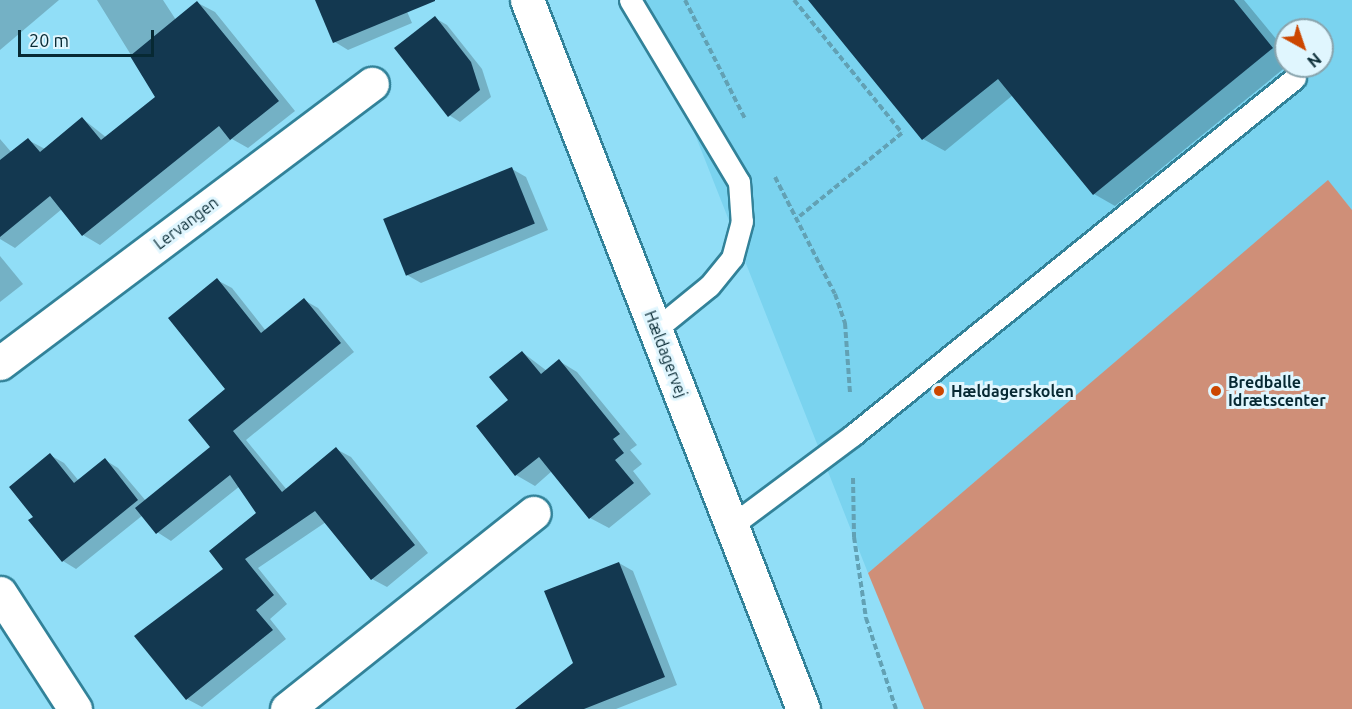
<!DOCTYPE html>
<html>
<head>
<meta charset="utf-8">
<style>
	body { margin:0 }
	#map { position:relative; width:1352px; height:709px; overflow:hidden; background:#91def7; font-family:Ubuntu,sans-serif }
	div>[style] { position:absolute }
	.built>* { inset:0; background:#7ad3ef }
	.green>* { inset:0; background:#cf8f78 }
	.shadow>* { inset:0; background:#0003 }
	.building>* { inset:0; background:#133850; transform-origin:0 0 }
	.path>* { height:4px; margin-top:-2px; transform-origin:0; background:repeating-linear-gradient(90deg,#62a1b4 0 6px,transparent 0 9px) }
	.roads { filter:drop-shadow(2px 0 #328299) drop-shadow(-2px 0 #328299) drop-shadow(0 2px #328299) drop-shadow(0 -2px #328299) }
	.lane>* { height:21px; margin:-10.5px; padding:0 10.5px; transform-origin:10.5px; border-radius:10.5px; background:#fff }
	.street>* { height:33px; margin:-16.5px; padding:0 16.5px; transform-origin:16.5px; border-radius:16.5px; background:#fff }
	.secondary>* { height:33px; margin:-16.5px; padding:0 16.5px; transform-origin:16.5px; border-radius:16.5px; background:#fff }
	.dots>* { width:16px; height:16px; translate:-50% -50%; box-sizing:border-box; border:3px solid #e0f6fe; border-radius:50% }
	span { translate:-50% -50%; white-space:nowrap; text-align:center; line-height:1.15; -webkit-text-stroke:6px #e0f6fe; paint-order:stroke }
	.street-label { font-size:16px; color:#072933 }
	.poi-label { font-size:16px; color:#072933; font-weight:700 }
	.left { translate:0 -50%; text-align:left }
	.north { position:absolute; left:1274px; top:18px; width:60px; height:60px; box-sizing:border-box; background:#e0f6fe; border:2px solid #89a4ad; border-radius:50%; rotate:140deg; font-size:16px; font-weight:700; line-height:24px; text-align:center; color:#072933 }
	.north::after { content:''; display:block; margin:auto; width:21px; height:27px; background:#cc4701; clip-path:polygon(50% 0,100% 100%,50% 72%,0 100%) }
	.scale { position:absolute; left:18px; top:30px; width:136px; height:27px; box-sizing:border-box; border:3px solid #072933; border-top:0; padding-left:8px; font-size:18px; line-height:21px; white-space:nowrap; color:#072933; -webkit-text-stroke:4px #e0f6fe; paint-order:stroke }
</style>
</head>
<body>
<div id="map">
	<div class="built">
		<div style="clip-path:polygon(evenodd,642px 0,1352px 0,1352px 210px,1328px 181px,868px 573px,642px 0,1286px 30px,1322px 30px,1322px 66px,1286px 66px,1286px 30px)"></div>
	</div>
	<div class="green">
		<div style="clip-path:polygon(1328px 180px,1352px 210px,1352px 709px,924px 709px,868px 573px)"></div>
	</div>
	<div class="shadow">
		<div style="clip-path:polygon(0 0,59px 0,0 50px)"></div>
		<div style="clip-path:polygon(97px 0,163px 0,176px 20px,198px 3px,215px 12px,295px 111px,248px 148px,232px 139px,100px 245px,83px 235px,62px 209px,15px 248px,0 239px,0 139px,12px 153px,28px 140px,45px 149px,83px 119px,107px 138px,157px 97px)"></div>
		<div style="clip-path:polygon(317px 0,402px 0,412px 23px,348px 50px,335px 42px)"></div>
		<div style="clip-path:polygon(810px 0,1244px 0,1286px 51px,1287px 66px,1115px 206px,1094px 194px,1013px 95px,945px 151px,923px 139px)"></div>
		<div style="clip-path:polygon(435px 18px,447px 25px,482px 69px,491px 97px,460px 122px,449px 115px)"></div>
		<div style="clip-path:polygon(512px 169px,526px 177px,548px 230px,421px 283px,407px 275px)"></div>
		<div style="clip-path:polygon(0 256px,23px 284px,0 302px)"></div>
		<div style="clip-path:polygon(217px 280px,232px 288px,266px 331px,304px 300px,318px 308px,354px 352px,246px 440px,287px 490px,336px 449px,351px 457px,428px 553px,387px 587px,372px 579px,326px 522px,258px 568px,287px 604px,270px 619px,286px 639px,202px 707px,187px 699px,225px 569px,258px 513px,240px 486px,171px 541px,157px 532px,143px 515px,76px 569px,63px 561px,35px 517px,50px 455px,64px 463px,79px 481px,105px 460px,118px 468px,146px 501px,212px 447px,227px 389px)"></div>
		<div style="clip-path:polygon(522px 352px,547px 371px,559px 361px,577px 372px,637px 445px,630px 450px,642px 464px,633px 471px,651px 494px,609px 528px,590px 518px,552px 471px,535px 486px,516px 475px,478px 426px,510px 400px)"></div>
		<div style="clip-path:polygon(619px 563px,633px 571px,677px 685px,616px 709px,517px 709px,575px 664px)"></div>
	</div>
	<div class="building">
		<div style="clip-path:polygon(315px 0,435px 0,435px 1px,333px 43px)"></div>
		<div style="clip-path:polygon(808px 0,1234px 0,1273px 48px,1093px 195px,998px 79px,922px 140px)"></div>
		<div style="clip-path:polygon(197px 1px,279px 101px,230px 140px,219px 126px,82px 236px,50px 196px,0 237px,0 160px,28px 138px,40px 152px,82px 117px,101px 140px,155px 97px,130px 56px)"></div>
		<div style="clip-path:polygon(435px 16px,471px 62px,480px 90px,448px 117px,394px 48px)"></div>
		<div style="left:512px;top:167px;width:61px;height:139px;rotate:68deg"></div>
		<div style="clip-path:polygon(217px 278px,261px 333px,304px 298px,341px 343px,233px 431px,282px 492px,336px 447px,415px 545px,371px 580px,315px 511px,245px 559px,274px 595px,256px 610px,273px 630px,186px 700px,134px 636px,223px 569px,209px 551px,256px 513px,230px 475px,156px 534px,135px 508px,210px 447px,188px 420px,225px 389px,168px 318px)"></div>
		<div style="clip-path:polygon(522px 351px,541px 374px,559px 359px,620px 434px,613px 439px,624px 453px,615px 460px,634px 483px,589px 519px,539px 457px,515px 476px,476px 426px,508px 400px,489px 377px)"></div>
		<div style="clip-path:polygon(50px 453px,74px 483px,105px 458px,138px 500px,62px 562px,28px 520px,33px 517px,9px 487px)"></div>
		<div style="clip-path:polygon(619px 562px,665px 677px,584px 709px,515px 709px,573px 663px,544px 591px)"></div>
	</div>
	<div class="path">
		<div style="left:685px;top:0;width:133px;rotate:63.2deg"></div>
		<div style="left:794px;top:0;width:171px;rotate:50.9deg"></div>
		<div style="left:902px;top:133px;width:136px;rotate:140.9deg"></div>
		<div style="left:775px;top:177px;width:131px;rotate:62.9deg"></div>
		<div style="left:835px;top:294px;width:31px;rotate:71deg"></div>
		<div style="left:845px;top:323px;width:70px;rotate:85.9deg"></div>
		<div style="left:853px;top:478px;width:59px;rotate:89deg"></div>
		<div style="left:854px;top:537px;width:82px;rotate:81.6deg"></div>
		<div style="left:866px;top:618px;width:96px;rotate:71.8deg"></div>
	</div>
	<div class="roads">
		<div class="lane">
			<div style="left:630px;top:0;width:212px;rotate:59.1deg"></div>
			<div style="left:739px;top:182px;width:39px;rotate:86deg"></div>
			<div style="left:742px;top:221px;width:38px;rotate:105deg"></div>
			<div style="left:732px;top:258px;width:36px;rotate:129deg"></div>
			<div style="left:709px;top:286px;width:68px;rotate:140.9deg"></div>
			<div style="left:731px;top:526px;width:152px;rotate:-36.7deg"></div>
			<div style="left:853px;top:435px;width:568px;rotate:-38.93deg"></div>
		</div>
		<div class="street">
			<div style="left:0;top:363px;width:465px;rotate:-36.9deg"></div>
			<div style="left:0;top:593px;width:138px;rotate:57.1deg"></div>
			<div style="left:287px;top:709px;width:315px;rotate:-38.5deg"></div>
		</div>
		<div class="secondary">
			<div style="left:527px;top:0;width:761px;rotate:68.73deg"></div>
		</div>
	</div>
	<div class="dots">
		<div style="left:939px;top:391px;background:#cc4701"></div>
		<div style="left:1216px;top:391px;background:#cc4701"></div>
	</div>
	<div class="street-label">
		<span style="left:186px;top:223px;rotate:-37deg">Lervangen</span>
		<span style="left:666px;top:354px;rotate:69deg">Hældagervej</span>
	</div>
	<div class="poi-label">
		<span class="left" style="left:1228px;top:391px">Bredballe<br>Idrætscenter</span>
		<span class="left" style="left:951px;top:391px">Hældagerskolen</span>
	</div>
	<div class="north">N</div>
	<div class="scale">20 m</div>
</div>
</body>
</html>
